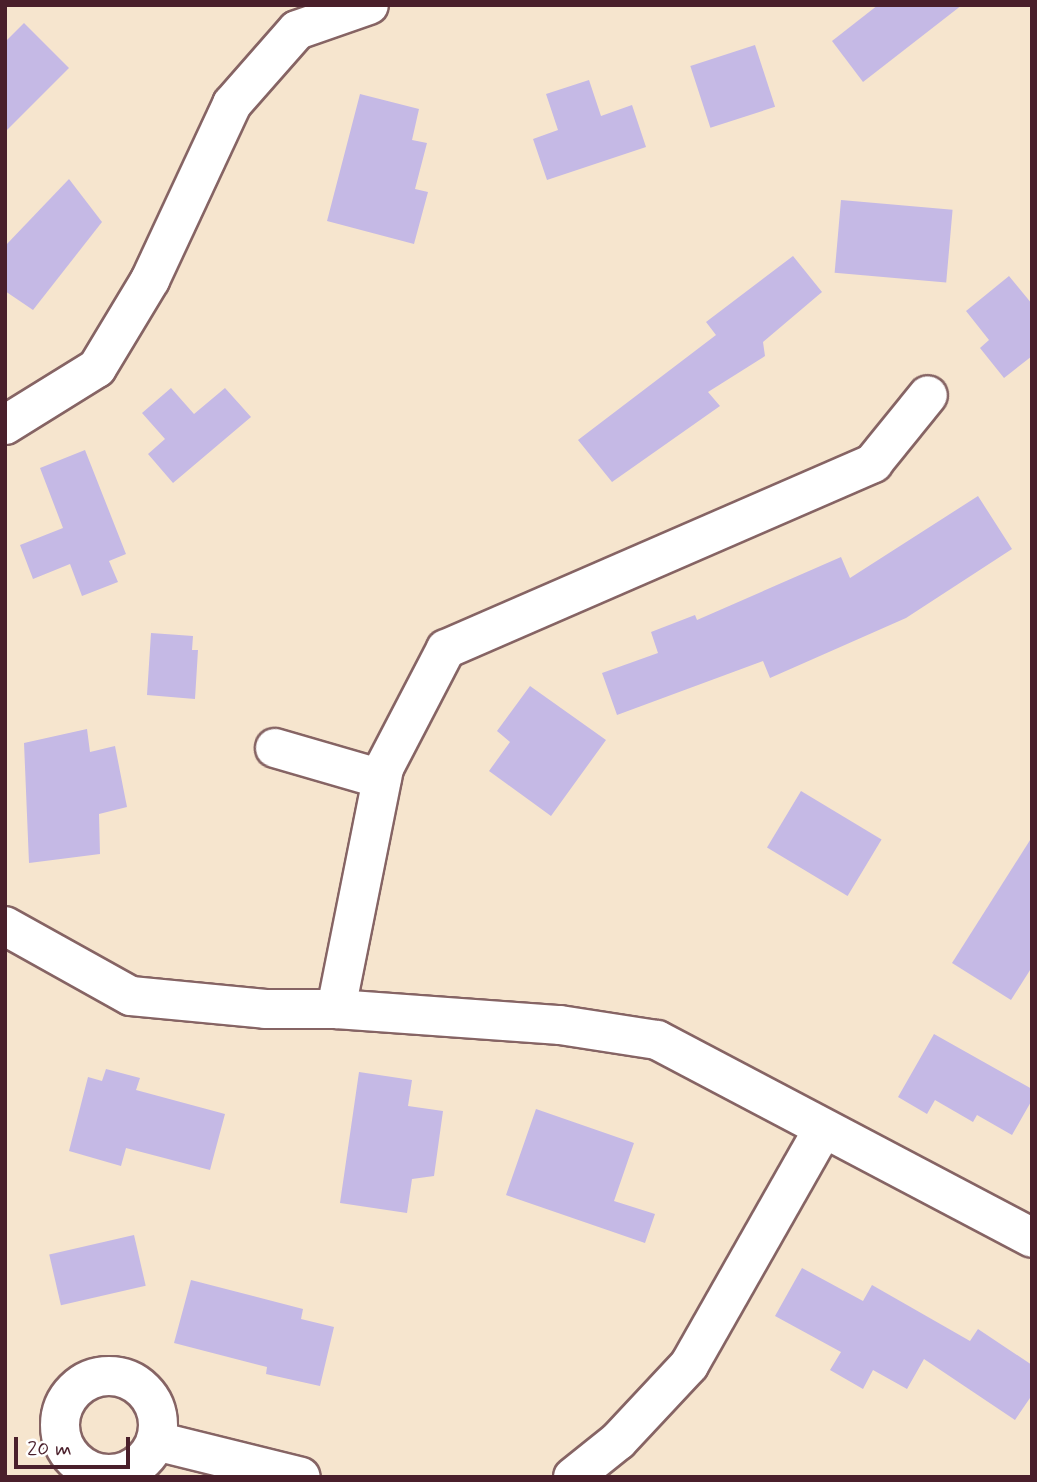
<!DOCTYPE html>
<html>
<head>
<meta charset="utf-8">
<style>
	body { margin:0 }
	#map { position:relative; width:1037px; height:1482px; overflow:hidden; background:#f6e5ce; font-family:Mynerve,sans-serif }
	div>[style] { position:absolute }
	.building>* { inset:0; background:#c5b9e5; transform-origin:0 0 }
	.roads { filter:drop-shadow(2px 0 #866464) drop-shadow(-2px 0 #866464) drop-shadow(0 2px #866464) drop-shadow(0 -2px #866464) }
	.minor>* { height:38px; margin:-19px; padding:0 19px; transform-origin:19px; border-radius:19px; background:#fff }
	.minor>.ring { margin:-19px; padding:0; box-sizing:content-box; background:none; border:38px solid #fff; border-radius:50% }
	span { translate:-50% -50%; white-space:nowrap; text-align:center; line-height:1.15; -webkit-text-stroke:5px #fff; paint-order:stroke }
	.frame { position:absolute; inset:0; border:7px solid #4a1f2b; pointer-events:none }
	.scale { position:absolute; left:14px; top:1437px; width:116px; height:32px; box-sizing:border-box; border:4px solid #4a1f2b; border-top:0; padding-left:9px; font-size:21px; line-height:24px; white-space:nowrap; color:#4a1f2b; -webkit-text-stroke:5px #fff; paint-order:stroke }
</style>
</head>
<body>
<div id="map">
	<div class="building">
		<div style="clip-path:polygon(878px 5px,962px 5px,863px 82px,832px 41px)"></div>
		<div style="clip-path:polygon(24px 23px,69px 68px,5px 132px,5px 42px)"></div>
		<div style="left:755px;top:45px;width:65px;height:68px;rotate:72deg"></div>
		<div style="clip-path:polygon(589px 80px,601px 116px,632px 105px,646px 147px,547px 180px,533px 139px,558px 130px,546px 94px)"></div>
		<div style="clip-path:polygon(360px 94px,419px 109px,412px 140px,427px 143px,415px 189px,428px 192px,414px 244px,327px 221px)"></div>
		<div style="clip-path:polygon(69px 179px,102px 222px,33px 310px,5px 291px,5px 246px)"></div>
		<div style="left:841px;top:200px;width:112px;height:73px;rotate:5deg"></div>
		<div style="clip-path:polygon(793px 256px,822px 292px,763px 342px,765px 356px,708px 392px,720px 406px,612px 482px,578px 440px,716px 335px,706px 322px)"></div>
		<div style="clip-path:polygon(1009px 276px,1032px 304px,1032px 356px,1004px 378px,980px 348px,989px 340px,966px 311px)"></div>
		<div style="clip-path:polygon(171px 388px,194px 414px,225px 388px,251px 417px,173px 483px,148px 454px,165px 439px,142px 413px)"></div>
		<div style="clip-path:polygon(85px 450px,126px 554px,109px 561px,118px 582px,82px 596px,70px 564px,33px 579px,20px 545px,63px 528px,40px 468px)"></div>
		<div style="clip-path:polygon(978px 496px,1012px 549px,906px 618px,770px 678px,763px 661px,617px 715px,602px 673px,658px 653px,651px 632px,695px 615px,697px 620px,841px 557px,850px 578px)"></div>
		<div style="clip-path:polygon(151px 633px,193px 636px,192px 650px,198px 650px,195px 699px,147px 695px)"></div>
		<div style="clip-path:polygon(530px 686px,606px 740px,551px 816px,489px 771px,510px 742px,497px 731px)"></div>
		<div style="clip-path:polygon(87px 729px,90px 752px,115px 746px,127px 807px,99px 814px,100px 854px,29px 863px,24px 743px)"></div>
		<div style="left:801px;top:791px;width:94px;height:66px;rotate:31deg"></div>
		<div style="clip-path:polygon(1032px 837px,1032px 967px,1011px 1000px,952px 963px)"></div>
		<div style="clip-path:polygon(934px 1034px,1032px 1089px,1032px 1100px,1012px 1135px,977px 1115px,973px 1122px,935px 1100px,927px 1114px,898px 1097px)"></div>
		<div style="clip-path:polygon(106px 1069px,140px 1078px,136px 1090px,225px 1114px,210px 1170px,126px 1148px,121px 1166px,69px 1151px,88px 1077px,102px 1081px)"></div>
		<div style="clip-path:polygon(359px 1072px,412px 1080px,408px 1106px,443px 1111px,434px 1176px,412px 1179px,407px 1213px,340px 1203px)"></div>
		<div style="clip-path:polygon(536px 1109px,634px 1143px,614px 1201px,655px 1214px,645px 1243px,506px 1195px)"></div>
		<div style="left:134px;top:1235px;width:52px;height:87px;rotate:77deg"></div>
		<div style="clip-path:polygon(802px 1268px,863px 1301px,872px 1285px,970px 1341px,978px 1329px,1032px 1365px,1032px 1395px,1015px 1420px,924px 1359px,907px 1389px,873px 1370px,863px 1389px,830px 1370px,841px 1352px,775px 1316px)"></div>
		<div style="clip-path:polygon(191px 1280px,303px 1309px,301px 1319px,334px 1327px,320px 1386px,266px 1374px,267px 1367px,174px 1343px)"></div>
	</div>
	<div class="roads">
		<div class="minor">
			<div style="left:5px;top:425px;width:108px;rotate:-31.8deg"></div>
			<div style="left:97px;top:368px;width:103px;rotate:-58.9deg"></div>
			<div style="left:150px;top:280px;width:194px;rotate:-65deg"></div>
			<div style="left:232px;top:104px;width:98px;rotate:-48.7deg"></div>
			<div style="left:297px;top:30px;width:76px;rotate:-19.1deg"></div>
			<div style="left:275px;top:748px;width:111px;rotate:16.2deg"></div>
			<div style="left:5px;top:926px;width:144px;rotate:29.1deg"></div>
			<div style="left:131px;top:996px;width:135px;rotate:5.5deg"></div>
			<div style="left:265px;top:1009px;width:71px"></div>
			<div style="left:336px;top:1009px;width:225px;rotate:4.1deg"></div>
			<div style="left:560px;top:1025px;width:98px;rotate:8.8deg"></div>
			<div style="left:657px;top:1040px;width:424px;rotate:27.8deg"></div>
			<div style="left:336px;top:1009px;width:246px;rotate:-78.7deg"></div>
			<div style="left:384px;top:768px;width:134px;rotate:-62.5deg"></div>
			<div style="left:446px;top:649px;width:466px;rotate:-23.5deg"></div>
			<div style="left:873px;top:463px;width:87px;rotate:-51deg"></div>
			<div class="ring" style="left:60px;top:1376px;width:60px;height:60px"></div>
			<div style="left:156px;top:1441px;width:149px;rotate:13.9deg"></div>
			<div style="left:573px;top:1477px;width:58px;rotate:-38.7deg"></div>
			<div style="left:618px;top:1441px;width:104px;rotate:-46.9deg"></div>
			<div style="left:689px;top:1365px;width:271px;rotate:-60.4deg"></div>
		</div>
	</div>
	<div class="frame"></div>
	<div class="scale">20 m</div>
</div>
</body>
</html>
